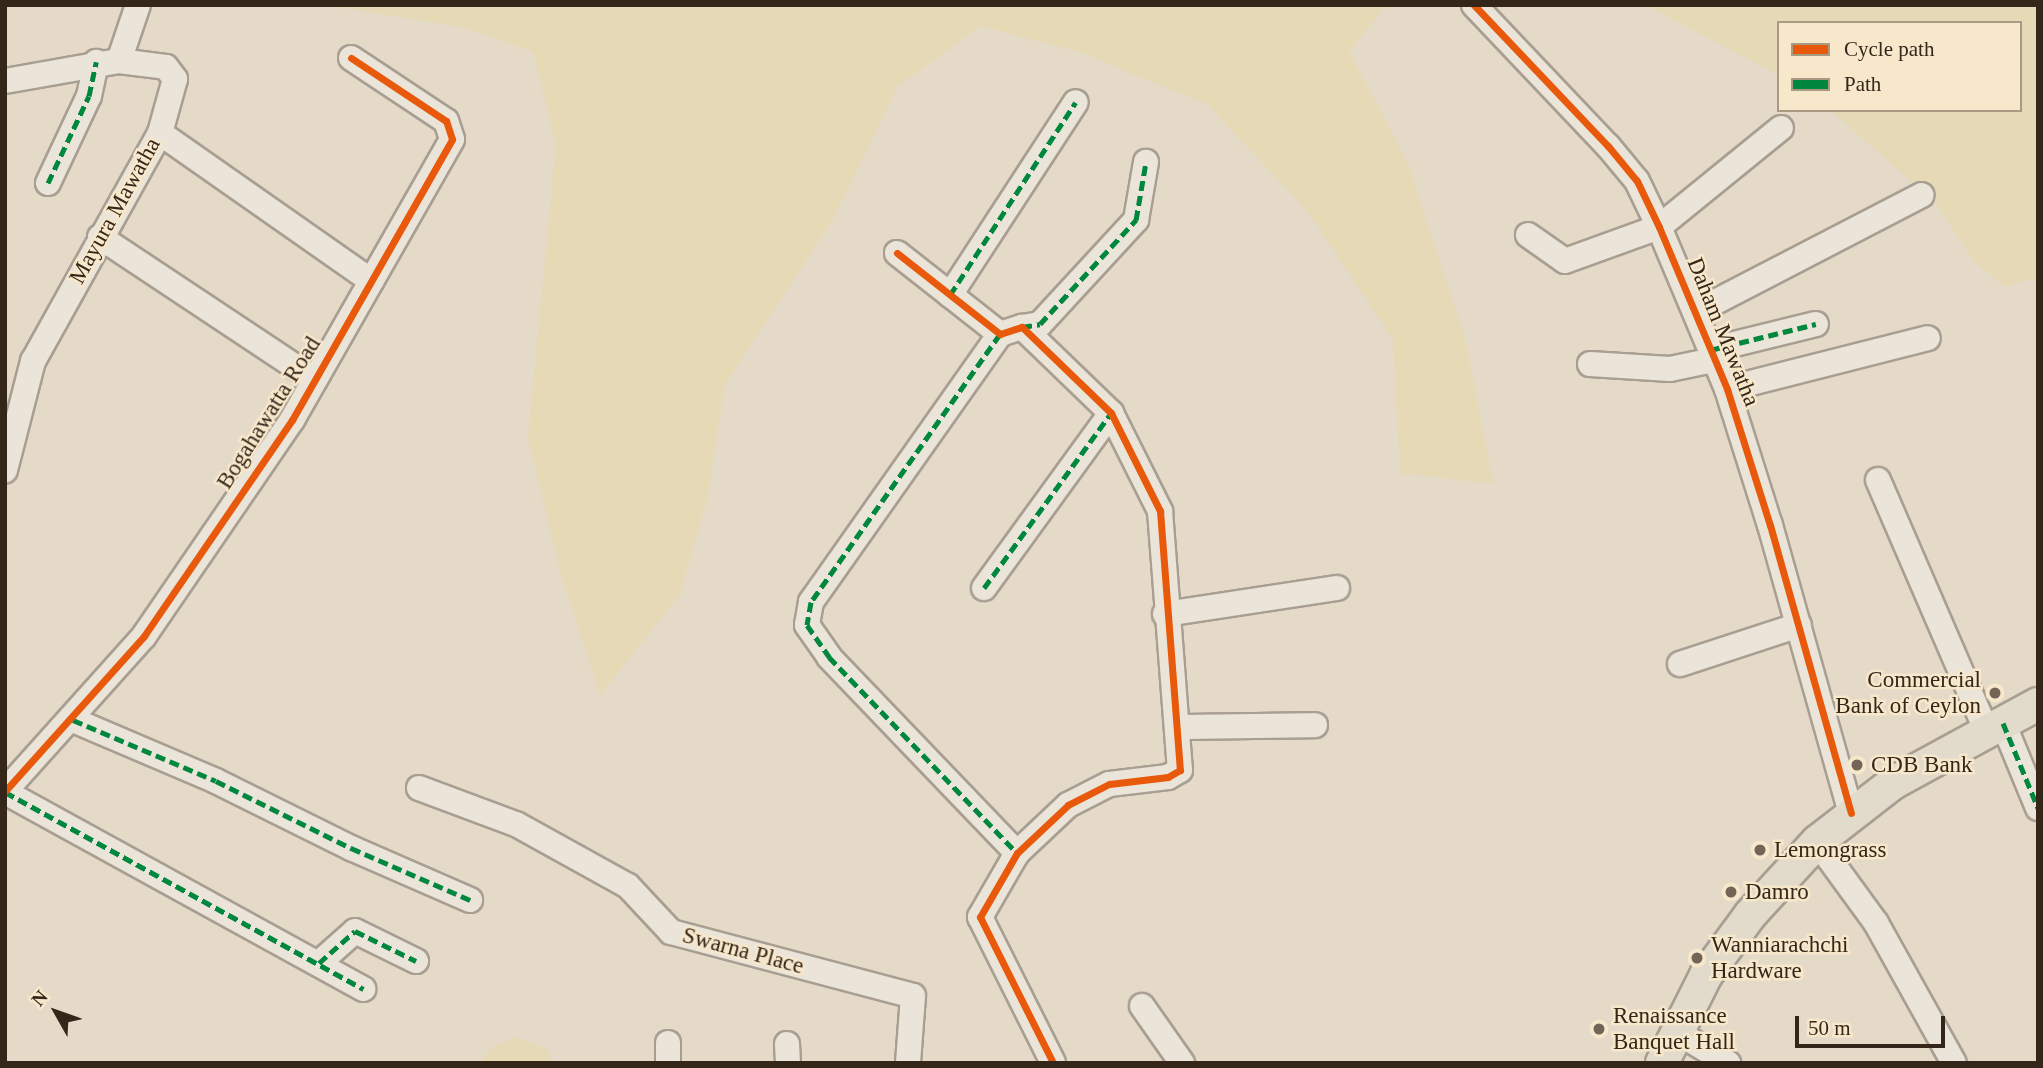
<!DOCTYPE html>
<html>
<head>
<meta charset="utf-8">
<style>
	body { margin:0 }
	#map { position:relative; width:2043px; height:1068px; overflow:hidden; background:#e4dac7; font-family:Georgia,serif }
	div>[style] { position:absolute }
	.farmland>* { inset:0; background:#e5d9b6 }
	.roads { filter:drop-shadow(2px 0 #a89e91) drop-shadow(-2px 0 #a89e91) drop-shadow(0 2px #a89e91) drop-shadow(0 -2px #a89e91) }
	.minor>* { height:24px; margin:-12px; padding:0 12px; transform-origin:12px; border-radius:12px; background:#ebe4d9 }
	.major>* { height:32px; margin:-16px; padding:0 16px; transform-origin:16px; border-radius:16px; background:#e2daca }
	.quiet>* { height:5px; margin-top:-2.5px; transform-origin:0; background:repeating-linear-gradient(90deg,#00873e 0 10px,transparent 0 15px) }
	.cycleway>* { height:7px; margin:-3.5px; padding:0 3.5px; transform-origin:3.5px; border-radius:3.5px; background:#e8590c }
	.dots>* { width:19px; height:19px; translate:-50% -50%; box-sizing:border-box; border:4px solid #f7e7cb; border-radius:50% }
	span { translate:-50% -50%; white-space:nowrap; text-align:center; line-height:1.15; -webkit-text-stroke:5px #f7e7cb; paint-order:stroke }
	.street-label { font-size:23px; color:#35261a }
	.poi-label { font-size:23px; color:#35261a }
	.right { translate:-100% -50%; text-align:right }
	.left { translate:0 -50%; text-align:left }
	.frame { position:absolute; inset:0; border:7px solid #35261a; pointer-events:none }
	.legend { position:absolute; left:1777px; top:21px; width:245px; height:91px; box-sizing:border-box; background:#f7e7cb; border:2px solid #a99a84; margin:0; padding:9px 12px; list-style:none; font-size:21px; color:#35261a }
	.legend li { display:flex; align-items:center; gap:14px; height:35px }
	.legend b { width:35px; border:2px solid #a99a84 }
	.north { position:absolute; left:21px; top:977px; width:70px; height:70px; -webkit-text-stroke:5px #f7e7cb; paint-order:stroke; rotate:310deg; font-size:19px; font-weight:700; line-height:28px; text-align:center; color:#35261a }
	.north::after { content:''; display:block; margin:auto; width:24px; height:32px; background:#35261a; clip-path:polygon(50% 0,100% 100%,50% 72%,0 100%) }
	.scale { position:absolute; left:1795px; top:1016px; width:150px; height:32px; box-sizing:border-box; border:4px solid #35261a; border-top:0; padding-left:9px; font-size:21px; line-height:24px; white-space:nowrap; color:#35261a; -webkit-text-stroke:5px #f7e7cb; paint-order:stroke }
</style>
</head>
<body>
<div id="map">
	<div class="farmland">
		<div style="clip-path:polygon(325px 5px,1387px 5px,1349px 51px,1409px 166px,1467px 346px,1493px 484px,1400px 473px,1393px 339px,1309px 213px,1207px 104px,1079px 52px,980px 26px,897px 87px,835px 216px,725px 385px,707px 500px,680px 594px,600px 695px,562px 579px,528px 438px,556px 145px,533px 52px,461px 27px)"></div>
		<div style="clip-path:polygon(1645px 5px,2032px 5px,2038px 12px,2038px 277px,2005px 287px,1975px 263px,1935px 202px,1830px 110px,2020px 110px,2020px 23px,1779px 23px,1779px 75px)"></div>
		<div style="clip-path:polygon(517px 1037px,548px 1050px,551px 1063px,480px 1063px,493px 1047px)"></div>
	</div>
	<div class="roads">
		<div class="minor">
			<div style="left:1474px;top:5px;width:195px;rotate:46.5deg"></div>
			<div style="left:1608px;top:146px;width:45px;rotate:50.4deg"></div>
			<div style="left:1637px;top:181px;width:51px;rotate:64.4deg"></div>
			<div style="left:1659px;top:227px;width:176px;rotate:67.2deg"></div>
			<div style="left:1727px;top:389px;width:143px;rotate:72.5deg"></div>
			<div style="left:1770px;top:525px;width:299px;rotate:74.3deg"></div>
			<div style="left:119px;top:61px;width:59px;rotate:-71.3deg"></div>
			<div style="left:5px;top:81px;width:116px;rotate:-10deg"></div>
			<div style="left:119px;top:61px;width:47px;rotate:7.3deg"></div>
			<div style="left:166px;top:67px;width:15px;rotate:53deg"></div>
			<div style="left:175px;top:79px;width:56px;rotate:105.5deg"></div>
			<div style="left:160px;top:133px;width:261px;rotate:119.1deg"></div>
			<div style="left:33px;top:361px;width:113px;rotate:104.4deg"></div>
			<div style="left:160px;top:133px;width:258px;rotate:35deg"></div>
			<div style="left:48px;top:183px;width:96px;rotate:-64.8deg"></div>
			<div style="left:89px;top:96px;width:35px;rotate:-78deg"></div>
			<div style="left:1528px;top:235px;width:45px;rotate:35.1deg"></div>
			<div style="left:1565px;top:261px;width:100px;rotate:-19.9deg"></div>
			<div style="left:1659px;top:227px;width:157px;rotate:-39.1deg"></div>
			<div style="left:100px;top:237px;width:258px;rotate:33.6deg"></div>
			<div style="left:897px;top:253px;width:131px;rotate:38.2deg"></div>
			<div style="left:1000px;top:334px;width:23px;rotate:-18deg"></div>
			<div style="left:1022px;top:327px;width:124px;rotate:44deg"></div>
			<div style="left:1111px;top:413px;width:110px;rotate:63.4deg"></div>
			<div style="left:1160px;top:511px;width:260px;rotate:85.6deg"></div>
			<div style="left:1180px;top:770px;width:14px;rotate:150deg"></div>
			<div style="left:1168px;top:777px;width:59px;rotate:173.2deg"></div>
			<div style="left:1109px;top:784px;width:46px;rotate:152.9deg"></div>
			<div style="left:1068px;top:805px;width:70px;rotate:136.7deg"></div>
			<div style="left:1017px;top:853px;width:74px;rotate:120deg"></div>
			<div style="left:980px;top:917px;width:163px;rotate:63.4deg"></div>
			<div style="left:950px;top:295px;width:230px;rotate:-56.9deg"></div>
			<div style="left:1696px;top:312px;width:254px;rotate:-27.4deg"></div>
			<div style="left:1022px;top:327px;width:18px;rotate:-9deg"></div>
			<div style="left:1040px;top:324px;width:142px;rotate:-47.3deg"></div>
			<div style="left:1136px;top:220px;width:59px;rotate:-80.2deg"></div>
			<div style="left:1000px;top:334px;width:328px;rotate:125.2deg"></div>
			<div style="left:811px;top:602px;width:23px;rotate:100deg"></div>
			<div style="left:807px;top:625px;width:39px;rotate:55deg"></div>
			<div style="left:829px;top:657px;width:272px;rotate:46.2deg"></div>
			<div style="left:1710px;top:350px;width:109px;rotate:-13.8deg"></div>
			<div style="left:1590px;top:364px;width:80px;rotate:3.6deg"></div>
			<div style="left:1670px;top:369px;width:44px;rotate:-11.8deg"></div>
			<div style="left:1727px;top:389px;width:207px;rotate:-14.2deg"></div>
			<div style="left:1878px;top:480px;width:275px;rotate:66.6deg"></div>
			<div style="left:984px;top:588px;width:216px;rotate:-54deg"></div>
			<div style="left:1165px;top:614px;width:174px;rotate:-8.6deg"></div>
			<div style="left:1680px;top:664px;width:125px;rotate:-18.1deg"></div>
			<div style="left:73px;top:720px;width:155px;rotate:23.1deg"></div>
			<div style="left:216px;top:781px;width:151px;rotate:26.4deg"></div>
			<div style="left:351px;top:848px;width:130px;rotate:23.6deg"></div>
			<div style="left:2003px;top:723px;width:92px;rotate:67.6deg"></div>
			<div style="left:1177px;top:727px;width:138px;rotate:-0.8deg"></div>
			<div style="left:419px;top:788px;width:103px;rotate:20.4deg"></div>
			<div style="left:516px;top:824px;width:128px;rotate:29deg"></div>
			<div style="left:628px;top:886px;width:63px;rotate:46.9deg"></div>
			<div style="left:671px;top:932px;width:250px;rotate:14.8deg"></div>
			<div style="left:913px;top:996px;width:67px;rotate:94.3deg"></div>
			<div style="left:5px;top:791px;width:208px;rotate:-48.1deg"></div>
			<div style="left:144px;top:636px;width:262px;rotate:-55.6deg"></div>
			<div style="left:292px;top:420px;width:323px;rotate:-60.3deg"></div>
			<div style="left:452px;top:139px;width:19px;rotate:-108deg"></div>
			<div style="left:446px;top:121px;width:114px;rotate:-146.4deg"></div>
			<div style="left:5px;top:792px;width:409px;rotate:28.8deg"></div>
			<div style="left:1817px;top:842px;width:100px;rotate:53.9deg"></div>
			<div style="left:1876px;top:923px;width:160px;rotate:60.9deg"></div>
			<div style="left:319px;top:963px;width:48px;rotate:-41.6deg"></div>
			<div style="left:355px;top:931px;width:68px;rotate:26.2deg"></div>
			<div style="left:1142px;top:1006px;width:70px;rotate:54.9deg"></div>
			<div style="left:1677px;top:1032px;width:60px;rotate:31.3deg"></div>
			<div style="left:787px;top:1044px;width:19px;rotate:87deg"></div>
			<div style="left:668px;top:1063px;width:20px;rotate:-90deg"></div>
		</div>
		<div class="major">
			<div style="left:1662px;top:1063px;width:98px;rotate:-63.4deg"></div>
			<div style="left:1706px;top:975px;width:74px;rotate:-53.7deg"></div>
			<div style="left:1750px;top:915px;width:99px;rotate:-47.5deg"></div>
			<div style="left:1817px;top:842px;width:96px;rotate:-37.8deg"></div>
			<div style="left:1893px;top:783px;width:165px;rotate:-28.6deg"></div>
		</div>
	</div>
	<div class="quiet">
		<div style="left:48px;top:183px;width:96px;rotate:-64.8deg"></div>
		<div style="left:89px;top:96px;width:35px;rotate:-78deg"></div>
		<div style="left:950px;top:295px;width:230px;rotate:-56.9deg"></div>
		<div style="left:1022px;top:327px;width:18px;rotate:-9deg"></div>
		<div style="left:1040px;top:324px;width:142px;rotate:-47.3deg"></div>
		<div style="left:1136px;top:220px;width:59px;rotate:-80.2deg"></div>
		<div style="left:1000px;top:334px;width:328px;rotate:125.2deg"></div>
		<div style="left:811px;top:602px;width:23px;rotate:100deg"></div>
		<div style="left:807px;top:625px;width:39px;rotate:55deg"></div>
		<div style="left:829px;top:657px;width:272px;rotate:46.2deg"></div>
		<div style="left:1710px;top:350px;width:109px;rotate:-13.8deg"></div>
		<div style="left:984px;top:588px;width:216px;rotate:-54deg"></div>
		<div style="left:73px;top:720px;width:155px;rotate:23.1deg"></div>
		<div style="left:216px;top:781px;width:151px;rotate:26.4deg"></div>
		<div style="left:351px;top:848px;width:130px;rotate:23.6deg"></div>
		<div style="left:2003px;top:723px;width:92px;rotate:67.6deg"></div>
		<div style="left:5px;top:792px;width:409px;rotate:28.8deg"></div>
		<div style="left:319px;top:963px;width:48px;rotate:-41.6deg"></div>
		<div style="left:355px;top:931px;width:68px;rotate:26.2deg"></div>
	</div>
	<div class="cycleway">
		<div style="left:1474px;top:5px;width:195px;rotate:46.5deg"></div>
		<div style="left:1608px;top:146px;width:45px;rotate:50.4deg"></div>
		<div style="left:1637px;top:181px;width:51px;rotate:64.4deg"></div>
		<div style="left:1659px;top:227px;width:176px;rotate:67.2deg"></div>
		<div style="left:1727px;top:389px;width:143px;rotate:72.5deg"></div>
		<div style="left:1770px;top:525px;width:299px;rotate:74.3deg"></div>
		<div style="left:897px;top:253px;width:131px;rotate:38.2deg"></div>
		<div style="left:1000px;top:334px;width:23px;rotate:-18deg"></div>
		<div style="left:1022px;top:327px;width:124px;rotate:44deg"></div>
		<div style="left:1111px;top:413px;width:110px;rotate:63.4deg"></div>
		<div style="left:1160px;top:511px;width:260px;rotate:85.6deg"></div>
		<div style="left:1180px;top:770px;width:14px;rotate:150deg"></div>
		<div style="left:1168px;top:777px;width:59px;rotate:173.2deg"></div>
		<div style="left:1109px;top:784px;width:46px;rotate:152.9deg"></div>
		<div style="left:1068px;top:805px;width:70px;rotate:136.7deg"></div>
		<div style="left:1017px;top:853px;width:74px;rotate:120deg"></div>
		<div style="left:980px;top:917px;width:163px;rotate:63.4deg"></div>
		<div style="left:5px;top:791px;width:208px;rotate:-48.1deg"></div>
		<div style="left:144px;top:636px;width:262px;rotate:-55.6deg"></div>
		<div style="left:292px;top:420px;width:323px;rotate:-60.3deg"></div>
		<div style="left:452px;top:139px;width:19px;rotate:-108deg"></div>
		<div style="left:446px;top:121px;width:114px;rotate:-146.4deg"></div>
	</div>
	<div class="dots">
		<div style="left:1995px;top:693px;background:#726557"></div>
		<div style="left:1857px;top:765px;background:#726557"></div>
		<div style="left:1760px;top:850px;background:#726557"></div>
		<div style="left:1731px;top:892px;background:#726557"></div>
		<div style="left:1697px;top:958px;background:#726557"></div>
		<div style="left:1599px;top:1029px;background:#726557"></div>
	</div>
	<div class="street-label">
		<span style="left:115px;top:211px;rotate:-61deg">Mayura Mawatha</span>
		<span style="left:1723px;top:332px;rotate:68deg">Daham Mawatha</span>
		<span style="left:269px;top:413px;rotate:-58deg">Bogahawatta Road</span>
		<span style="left:743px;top:951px;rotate:15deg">Swarna Place</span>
	</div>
	<div class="poi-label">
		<span class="right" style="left:1981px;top:693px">Commercial<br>Bank of Ceylon</span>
		<span class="left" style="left:1871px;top:765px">CDB Bank</span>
		<span class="left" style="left:1774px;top:850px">Lemongrass</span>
		<span class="left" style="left:1745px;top:892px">Damro</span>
		<span class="left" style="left:1711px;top:958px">Wanniarachchi<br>Hardware</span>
		<span class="left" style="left:1613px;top:1029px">Renaissance<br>Banquet Hall</span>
	</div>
	<div class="frame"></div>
	<ul class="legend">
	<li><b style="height:9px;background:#e8590c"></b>Cycle path</li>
	<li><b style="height:9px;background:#00873e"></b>Path</li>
	</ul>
	<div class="north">N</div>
	<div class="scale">50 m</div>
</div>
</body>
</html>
